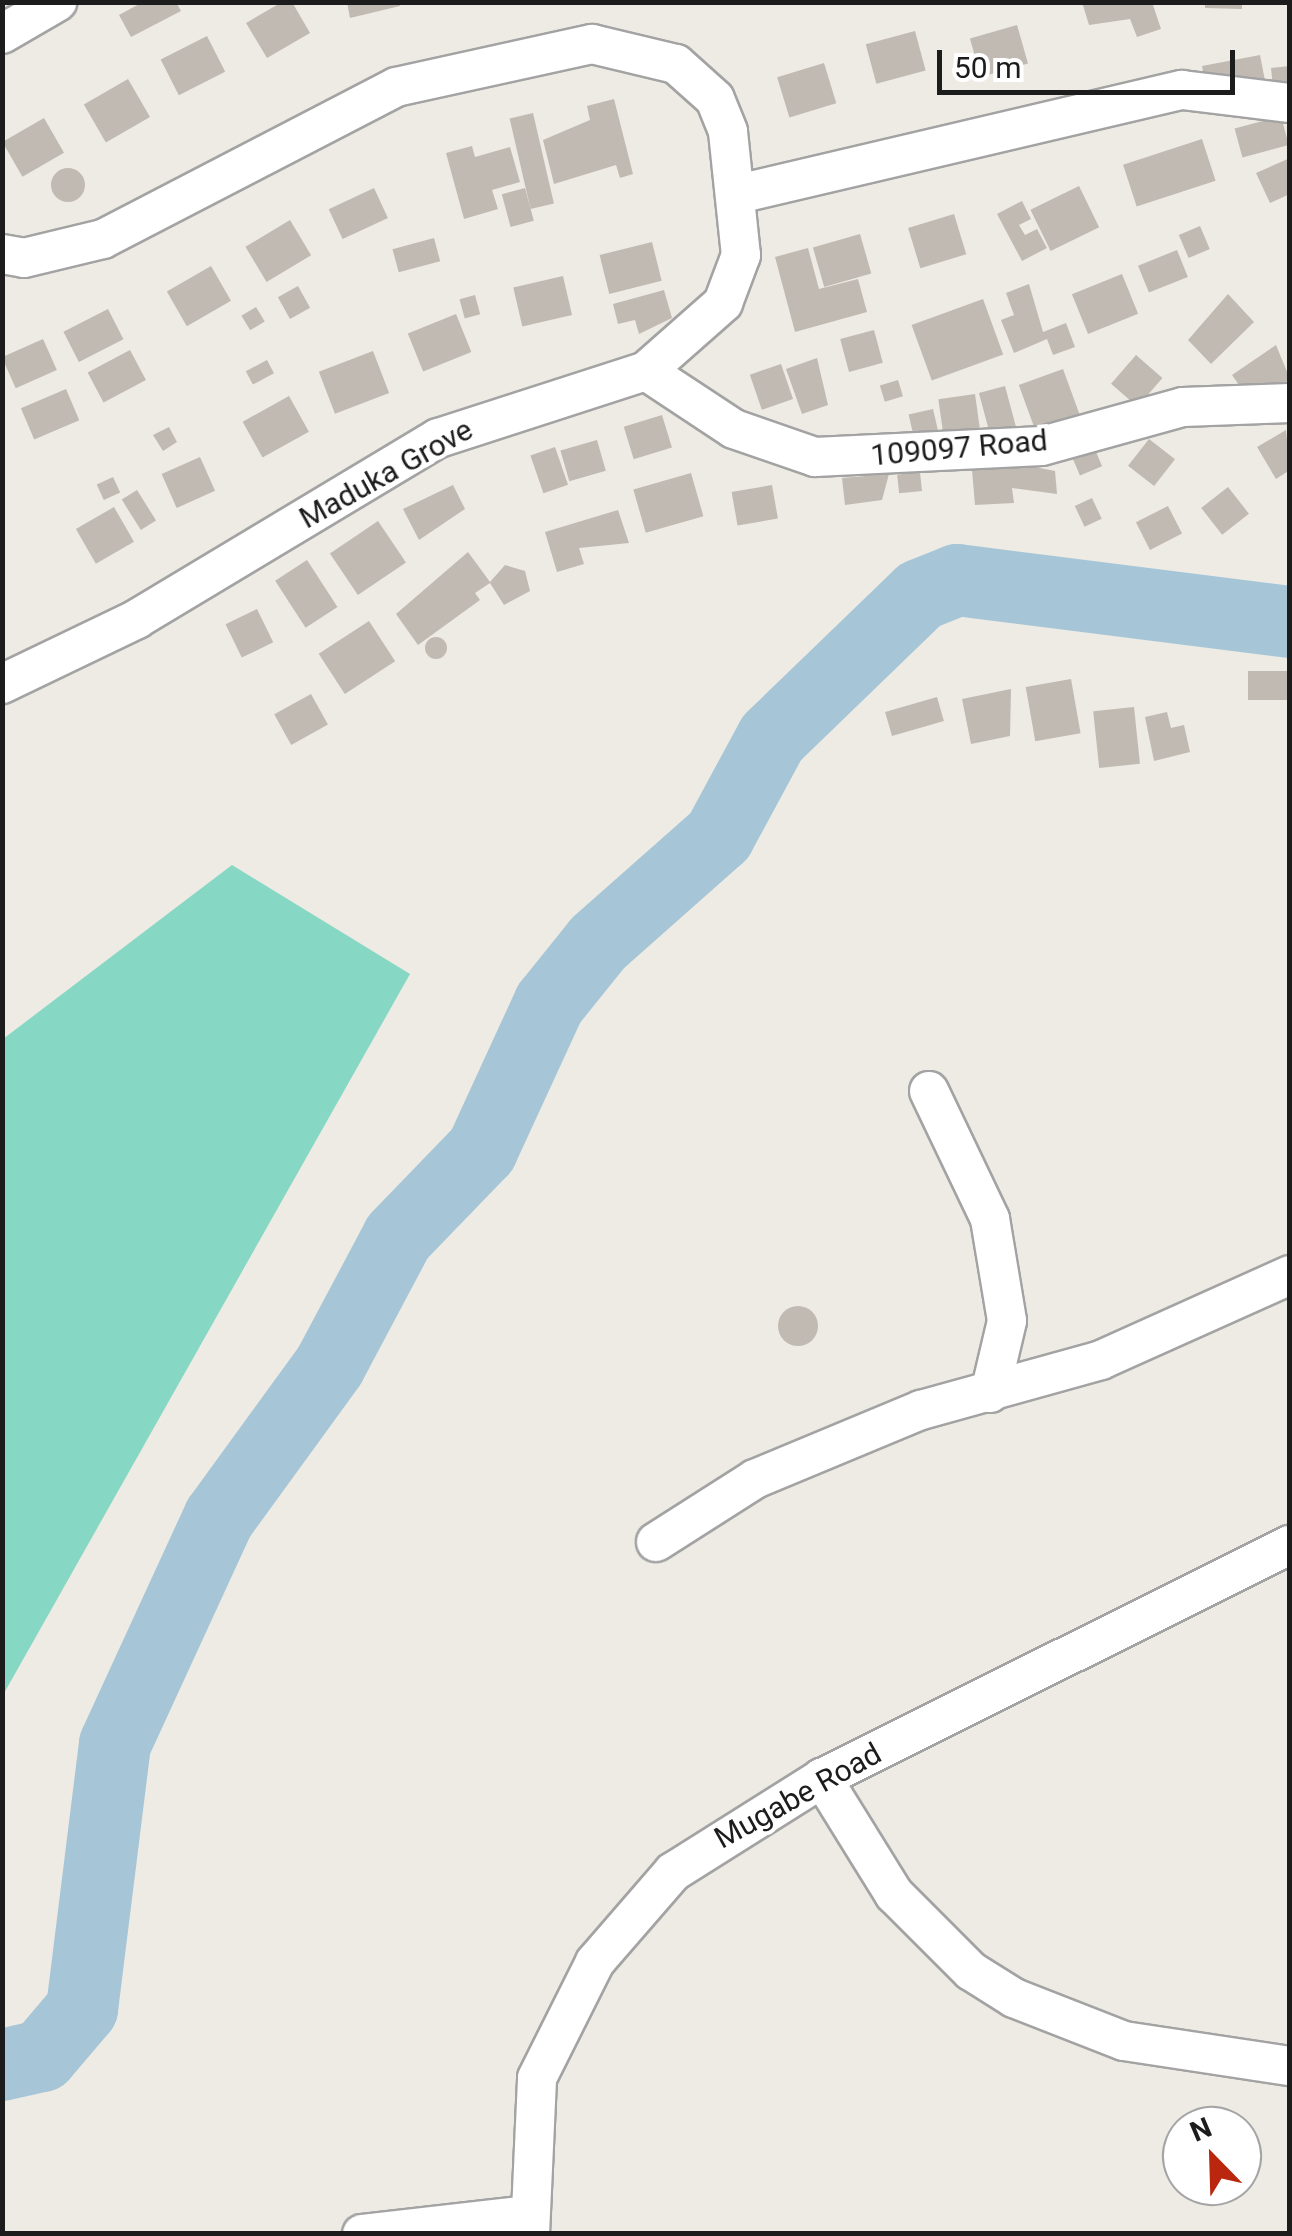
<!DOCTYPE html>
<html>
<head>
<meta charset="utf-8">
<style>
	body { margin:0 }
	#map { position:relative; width:1292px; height:2236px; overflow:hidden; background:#edebe3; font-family:Roboto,sans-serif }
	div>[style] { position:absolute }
	.pitch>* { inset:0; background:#86d7c3 }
	.river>* { height:72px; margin:-36px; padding:0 36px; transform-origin:36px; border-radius:36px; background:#a6c6d8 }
	.building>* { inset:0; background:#c1bab3; transform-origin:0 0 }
	.round { border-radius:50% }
	.roads { filter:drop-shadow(2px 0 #a3a3a3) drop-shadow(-2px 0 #a3a3a3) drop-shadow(0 2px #a3a3a3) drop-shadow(0 -2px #a3a3a3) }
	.street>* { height:38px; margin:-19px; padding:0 19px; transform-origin:19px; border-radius:19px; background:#fff }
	span { translate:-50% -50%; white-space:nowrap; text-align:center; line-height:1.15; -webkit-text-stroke:8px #fff; paint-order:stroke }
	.street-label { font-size:30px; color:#1c1c1c }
	.frame { position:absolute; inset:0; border:5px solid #1c1c1c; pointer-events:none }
	.north { position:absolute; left:1162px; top:2106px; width:100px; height:100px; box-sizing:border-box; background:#fff; border:2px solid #a4a4a4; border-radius:50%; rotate:337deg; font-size:28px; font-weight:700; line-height:40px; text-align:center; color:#1c1c1c }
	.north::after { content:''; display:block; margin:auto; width:35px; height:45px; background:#bb260e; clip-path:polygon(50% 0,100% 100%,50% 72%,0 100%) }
	.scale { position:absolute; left:937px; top:50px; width:298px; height:45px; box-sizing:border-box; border:5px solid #1c1c1c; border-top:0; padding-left:12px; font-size:30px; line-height:35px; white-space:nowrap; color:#1c1c1c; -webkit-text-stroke:8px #fff; paint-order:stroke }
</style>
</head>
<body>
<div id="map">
	<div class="pitch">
		<div style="clip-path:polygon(232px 865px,410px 974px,3px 1695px,3px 1039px)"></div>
	</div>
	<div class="river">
		<div style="left:2px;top:2065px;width:41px;rotate:-12.7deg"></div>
		<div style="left:42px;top:2056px;width:62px;rotate:-49.6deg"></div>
		<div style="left:82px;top:2009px;width:267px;rotate:-82.9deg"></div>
		<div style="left:115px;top:1744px;width:249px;rotate:-65.3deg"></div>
		<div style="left:219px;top:1518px;width:189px;rotate:-54deg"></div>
		<div style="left:330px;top:1365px;width:145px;rotate:-62deg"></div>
		<div style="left:398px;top:1237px;width:121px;rotate:-46deg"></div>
		<div style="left:482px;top:1150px;width:161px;rotate:-65.3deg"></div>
		<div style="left:549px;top:1004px;width:78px;rotate:-51.2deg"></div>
		<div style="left:598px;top:943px;width:162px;rotate:-41.5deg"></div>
		<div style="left:719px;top:836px;width:111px;rotate:-61.6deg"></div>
		<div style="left:772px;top:738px;width:206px;rotate:-44deg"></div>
		<div style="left:920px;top:595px;width:40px;rotate:-22deg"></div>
		<div style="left:957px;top:580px;width:336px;rotate:7.2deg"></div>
	</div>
	<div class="building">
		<div style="clip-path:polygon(143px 2px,176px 2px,181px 11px,131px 37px,119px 15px)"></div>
		<div style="clip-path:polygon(282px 2px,292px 2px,310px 33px,267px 58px,246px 23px)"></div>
		<div style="clip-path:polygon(347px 2px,399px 2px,400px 6px,350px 18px)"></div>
		<div style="clip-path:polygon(1082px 2px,1152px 2px,1161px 29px,1137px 37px,1130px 19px,1089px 25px)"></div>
		<div style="clip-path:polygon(1205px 2px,1242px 2px,1242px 9px,1205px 8px)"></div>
		<div style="left:1017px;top:25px;width:40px;height:49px;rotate:74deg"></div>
		<div style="left:915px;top:31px;width:41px;height:51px;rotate:75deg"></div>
		<div style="left:207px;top:36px;width:40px;height:52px;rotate:63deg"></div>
		<div style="clip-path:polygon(1260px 55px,1267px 91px,1206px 87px,1202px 66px)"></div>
		<div style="left:824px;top:63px;width:42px;height:49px;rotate:73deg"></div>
		<div style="clip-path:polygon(1290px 66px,1290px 94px,1274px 96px,1271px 68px)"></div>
		<div style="left:128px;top:79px;width:44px;height:51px;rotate:60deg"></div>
		<div style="clip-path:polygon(614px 99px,633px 174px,620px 178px,616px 165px,554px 184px,543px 140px,590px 120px,587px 106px)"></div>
		<div style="left:533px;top:113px;width:93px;height:24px;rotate:77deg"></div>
		<div style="left:1281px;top:116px;width:30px;height:48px;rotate:75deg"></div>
		<div style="left:44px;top:118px;width:40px;height:48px;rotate:60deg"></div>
		<div style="left:1202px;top:139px;width:44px;height:83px;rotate:72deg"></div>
		<div style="clip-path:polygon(472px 146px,475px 157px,510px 147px,520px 182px,492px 190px,498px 209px,464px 219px,446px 153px)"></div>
		<div style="clip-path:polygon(1290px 158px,1290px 194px,1270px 203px,1256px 173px)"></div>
		<div class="round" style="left:51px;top:168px;width:34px;height:34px"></div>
		<div style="left:1079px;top:186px;width:46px;height:54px;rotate:64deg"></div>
		<div style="left:374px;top:188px;width:33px;height:50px;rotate:65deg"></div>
		<div style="left:525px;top:188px;width:34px;height:24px;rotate:75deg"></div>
		<div style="clip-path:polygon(1022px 201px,1031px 219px,1019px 225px,1025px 235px,1037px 229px,1047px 248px,1022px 261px,997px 214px)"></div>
		<div style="left:954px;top:214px;width:42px;height:48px;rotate:73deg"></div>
		<div style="left:290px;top:220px;width:41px;height:52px;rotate:59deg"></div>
		<div style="left:1200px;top:226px;width:25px;height:23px;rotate:67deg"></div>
		<div style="left:860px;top:234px;width:41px;height:49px;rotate:74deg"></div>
		<div style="left:434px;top:238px;width:24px;height:43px;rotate:75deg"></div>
		<div style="left:652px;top:242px;width:40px;height:54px;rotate:76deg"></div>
		<div style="clip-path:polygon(808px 248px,819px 289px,858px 279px,867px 312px,795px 332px,775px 257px)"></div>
		<div style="left:1177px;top:250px;width:29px;height:42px;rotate:68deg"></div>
		<div style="left:211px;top:266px;width:40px;height:51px;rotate:60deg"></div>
		<div style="left:1122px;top:274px;width:43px;height:54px;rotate:68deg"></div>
		<div style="left:563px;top:276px;width:40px;height:51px;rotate:77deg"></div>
		<div style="clip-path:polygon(1029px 284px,1043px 332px,1066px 323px,1075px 347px,1053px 355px,1047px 339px,1014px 353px,1001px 320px,1014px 315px,1006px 293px)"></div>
		<div style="left:298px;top:286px;width:25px;height:23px;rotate:61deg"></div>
		<div style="clip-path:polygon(664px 290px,672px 318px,639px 334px,635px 320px,618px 324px,613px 304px)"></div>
		<div style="clip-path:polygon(1228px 294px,1254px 322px,1211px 364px,1188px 340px)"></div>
		<div style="left:475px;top:295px;width:20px;height:16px;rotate:75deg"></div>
		<div style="left:983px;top:299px;width:59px;height:76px;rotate:70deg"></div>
		<div style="left:256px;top:307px;width:17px;height:17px;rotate:59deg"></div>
		<div style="left:108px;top:309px;width:34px;height:50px;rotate:63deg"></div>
		<div style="left:456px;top:314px;width:41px;height:52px;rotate:68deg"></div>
		<div style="left:874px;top:330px;width:34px;height:35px;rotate:75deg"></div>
		<div style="left:43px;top:339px;width:34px;height:45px;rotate:66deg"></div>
		<div style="clip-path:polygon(1276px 345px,1290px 379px,1267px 395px,1260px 384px,1246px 395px,1232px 375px)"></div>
		<div style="left:130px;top:350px;width:34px;height:48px;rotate:62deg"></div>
		<div style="left:373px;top:351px;width:45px;height:58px;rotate:69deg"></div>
		<div style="left:1136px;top:355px;width:35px;height:38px;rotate:41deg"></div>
		<div style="clip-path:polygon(817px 358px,828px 405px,802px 414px,786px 369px)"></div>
		<div style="left:267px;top:360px;width:15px;height:24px;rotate:62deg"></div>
		<div style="left:781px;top:364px;width:37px;height:33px;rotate:71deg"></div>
		<div style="left:1063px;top:369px;width:61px;height:47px;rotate:70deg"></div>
		<div style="left:898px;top:380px;width:17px;height:19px;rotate:73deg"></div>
		<div style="left:1005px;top:386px;width:43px;height:27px;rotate:75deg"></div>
		<div style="left:66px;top:389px;width:34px;height:49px;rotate:67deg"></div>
		<div style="left:975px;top:394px;width:35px;height:37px;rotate:82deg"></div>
		<div style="left:289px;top:396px;width:41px;height:53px;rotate:61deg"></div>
		<div style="left:933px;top:409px;width:28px;height:25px;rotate:77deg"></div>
		<div style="left:662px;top:415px;width:34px;height:40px;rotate:73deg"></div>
		<div style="clip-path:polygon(169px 427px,177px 442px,163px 451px,153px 435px)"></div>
		<div style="clip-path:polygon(1286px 430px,1290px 470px,1276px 479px,1257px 447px)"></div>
		<div style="left:1088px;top:433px;width:36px;height:24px;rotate:67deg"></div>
		<div style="left:1149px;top:439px;width:33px;height:34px;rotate:38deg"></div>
		<div style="left:597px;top:440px;width:32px;height:38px;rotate:74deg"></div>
		<div style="left:555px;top:447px;width:40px;height:26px;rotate:71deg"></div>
		<div style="left:200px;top:457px;width:37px;height:42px;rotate:66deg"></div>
		<div style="clip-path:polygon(1030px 466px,1055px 471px,1057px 494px,1012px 488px,1014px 503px,975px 505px,972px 470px)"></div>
		<div style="left:920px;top:472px;width:19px;height:23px;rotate:84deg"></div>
		<div style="left:691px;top:473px;width:45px;height:60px;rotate:74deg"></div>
		<div style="clip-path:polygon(889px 474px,882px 500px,845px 505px,842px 478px)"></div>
		<div style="left:113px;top:477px;width:17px;height:18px;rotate:65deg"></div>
		<div style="clip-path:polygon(453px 485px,465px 509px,419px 540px,403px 509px)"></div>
		<div style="left:772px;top:485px;width:34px;height:41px;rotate:80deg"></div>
		<div style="left:1228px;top:487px;width:34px;height:34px;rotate:52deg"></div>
		<div style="left:137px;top:490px;width:36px;height:18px;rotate:58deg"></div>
		<div style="left:1092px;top:498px;width:23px;height:19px;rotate:65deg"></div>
		<div style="left:1168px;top:506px;width:31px;height:36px;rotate:63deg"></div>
		<div style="left:114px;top:507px;width:40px;height:44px;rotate:60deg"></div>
		<div style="clip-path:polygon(618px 510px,629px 543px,579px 548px,584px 564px,557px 572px,545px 532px)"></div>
		<div style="left:378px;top:521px;width:50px;height:58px;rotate:56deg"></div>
		<div style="clip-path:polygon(468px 552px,490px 582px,505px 565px,525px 571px,530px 591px,504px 605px,490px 583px,475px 593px,480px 600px,418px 645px,396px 614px)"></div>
		<div style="left:307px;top:560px;width:56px;height:38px;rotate:57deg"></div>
		<div style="left:257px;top:609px;width:37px;height:35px;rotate:64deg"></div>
		<div style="left:369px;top:621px;width:48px;height:60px;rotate:57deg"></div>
		<div class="round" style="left:425px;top:637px;width:22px;height:22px"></div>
		<div style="left:1290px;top:671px;width:29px;height:42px;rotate:90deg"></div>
		<div style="left:1071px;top:679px;width:55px;height:46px;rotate:80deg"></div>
		<div style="clip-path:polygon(1011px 689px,1010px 736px,971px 744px,962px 699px)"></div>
		<div style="left:311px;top:694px;width:35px;height:42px;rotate:61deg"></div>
		<div style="left:937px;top:697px;width:25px;height:54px;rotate:74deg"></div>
		<div style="left:1134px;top:707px;width:57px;height:41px;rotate:84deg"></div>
		<div style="clip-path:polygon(1167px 712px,1171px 728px,1184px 725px,1190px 752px,1154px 761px,1145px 717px)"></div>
		<div class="round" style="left:778px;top:1306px;width:40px;height:40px"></div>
	</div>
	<div class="roads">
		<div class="street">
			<div style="left:2px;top:34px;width:64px;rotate:-30.2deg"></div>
			<div style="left:738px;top:194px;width:456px;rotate:-13.2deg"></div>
			<div style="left:1182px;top:90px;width:109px;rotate:6.9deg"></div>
			<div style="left:2px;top:254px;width:22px;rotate:10deg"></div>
			<div style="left:24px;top:258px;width:81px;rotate:-13.5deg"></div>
			<div style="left:103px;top:239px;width:330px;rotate:-27.4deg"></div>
			<div style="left:396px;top:87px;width:201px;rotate:-12.4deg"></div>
			<div style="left:592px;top:44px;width:86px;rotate:13.4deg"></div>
			<div style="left:676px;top:64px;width:52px;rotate:41.9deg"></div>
			<div style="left:715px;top:99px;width:35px;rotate:68deg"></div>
			<div style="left:728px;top:132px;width:124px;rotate:84deg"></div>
			<div style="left:741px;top:255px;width:51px;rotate:110.6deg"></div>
			<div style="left:723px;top:303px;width:103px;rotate:138.6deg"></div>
			<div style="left:646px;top:371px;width:219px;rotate:162.1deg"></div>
			<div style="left:438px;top:438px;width:351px;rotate:149deg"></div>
			<div style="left:137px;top:619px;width:150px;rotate:154.3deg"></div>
			<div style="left:646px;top:371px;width:105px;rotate:33.4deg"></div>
			<div style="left:734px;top:429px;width:86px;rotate:19.1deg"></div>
			<div style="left:815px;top:457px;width:227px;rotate:-2.8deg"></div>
			<div style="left:1042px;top:446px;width:146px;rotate:-15.5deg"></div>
			<div style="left:1183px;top:407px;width:107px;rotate:-2.1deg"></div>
			<div style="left:929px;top:1091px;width:142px;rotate:64.5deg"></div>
			<div style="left:990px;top:1219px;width:103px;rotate:80.5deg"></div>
			<div style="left:1007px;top:1321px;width:74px;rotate:103.3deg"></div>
			<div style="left:656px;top:1542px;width:117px;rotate:-32.5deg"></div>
			<div style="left:755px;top:1479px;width:180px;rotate:-22.6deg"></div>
			<div style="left:921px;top:1410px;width:187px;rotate:-15.5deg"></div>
			<div style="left:1101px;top:1360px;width:207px;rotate:-24.2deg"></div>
			<div style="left:822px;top:1778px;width:137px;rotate:58.2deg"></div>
			<div style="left:894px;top:1894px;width:109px;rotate:45deg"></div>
			<div style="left:971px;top:1971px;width:51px;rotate:32.1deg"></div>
			<div style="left:1014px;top:1998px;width:118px;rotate:21.4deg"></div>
			<div style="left:1124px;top:2041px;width:168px;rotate:8.6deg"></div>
			<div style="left:362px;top:2234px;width:167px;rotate:-6.5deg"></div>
			<div style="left:530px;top:2234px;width:156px;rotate:-87.4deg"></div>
			<div style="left:537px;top:2078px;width:130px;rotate:-63.4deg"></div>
			<div style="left:595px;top:1962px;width:119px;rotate:-49.1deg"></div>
			<div style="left:673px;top:1872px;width:176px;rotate:-32.2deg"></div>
			<div style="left:822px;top:1778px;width:523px;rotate:-26.47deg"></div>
		</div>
	</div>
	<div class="street-label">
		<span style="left:959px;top:448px;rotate:-5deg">109097 Road</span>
		<span style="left:386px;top:474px;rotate:-29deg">Maduka Grove</span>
		<span style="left:798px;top:1796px;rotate:-29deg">Mugabe Road</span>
	</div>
	<div class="frame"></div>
	<div class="north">N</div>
	<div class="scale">50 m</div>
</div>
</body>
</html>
